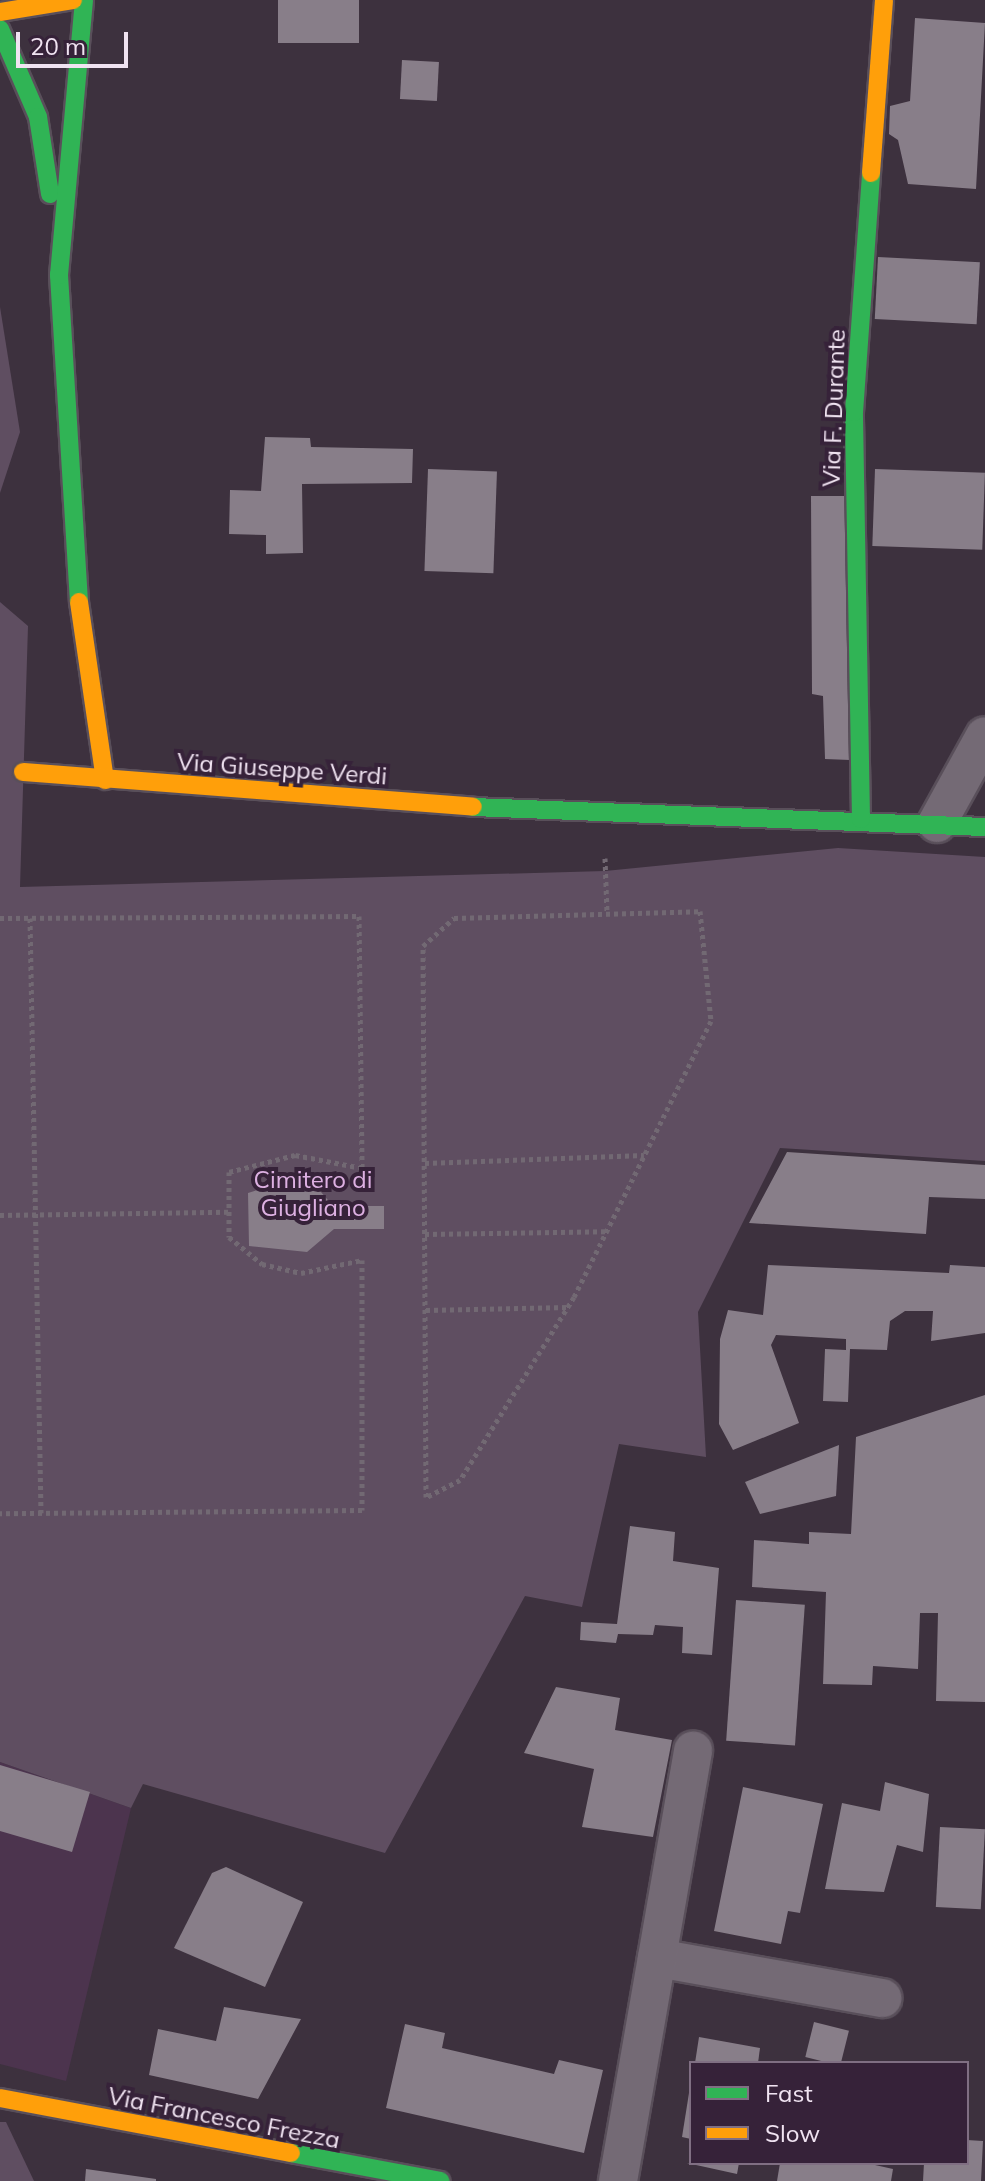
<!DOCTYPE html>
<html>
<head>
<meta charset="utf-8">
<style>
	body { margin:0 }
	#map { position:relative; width:985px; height:2181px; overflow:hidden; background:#3d313e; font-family:Mulish,sans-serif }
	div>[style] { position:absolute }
	.built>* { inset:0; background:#4c344e }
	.green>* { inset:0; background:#5f4e61 }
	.building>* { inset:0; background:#887e89; transform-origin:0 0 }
	.path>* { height:5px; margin-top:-2.5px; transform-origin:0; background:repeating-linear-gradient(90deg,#726973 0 4px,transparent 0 8px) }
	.roads { filter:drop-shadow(2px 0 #594f5a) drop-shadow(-2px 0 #594f5a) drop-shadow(0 2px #594f5a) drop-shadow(0 -2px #594f5a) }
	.street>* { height:38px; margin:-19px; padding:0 19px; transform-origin:19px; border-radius:19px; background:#746a75 }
	.fast>* { height:18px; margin:-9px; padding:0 9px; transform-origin:9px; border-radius:9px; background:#30b455 }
	.slow>* { height:18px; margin:-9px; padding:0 9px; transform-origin:9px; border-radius:9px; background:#ff9f0a }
	span { translate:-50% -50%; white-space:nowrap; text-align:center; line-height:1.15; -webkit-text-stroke:8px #362239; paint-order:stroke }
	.street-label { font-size:24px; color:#f0e3f1 }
	.park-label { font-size:24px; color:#ddb0e2 }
	.legend { position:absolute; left:689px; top:2061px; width:280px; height:104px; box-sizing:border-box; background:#362239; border:2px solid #806f83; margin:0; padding:10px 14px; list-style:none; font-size:24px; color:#f0e3f1 }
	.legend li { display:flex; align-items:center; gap:16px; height:40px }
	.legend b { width:40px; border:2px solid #806f83 }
	.scale { position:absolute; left:16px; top:32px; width:112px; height:36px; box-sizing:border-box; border:4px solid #f0e3f1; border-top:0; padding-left:10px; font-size:24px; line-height:28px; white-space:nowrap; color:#f0e3f1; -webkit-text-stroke:6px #362239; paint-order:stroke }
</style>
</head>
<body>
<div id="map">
	<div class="built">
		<div style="clip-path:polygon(0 1762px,131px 1808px,66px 2081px,0 2064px)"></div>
	</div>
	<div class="green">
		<div style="clip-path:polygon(0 307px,20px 432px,0 493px)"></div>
		<div style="clip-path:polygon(0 602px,28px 626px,20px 887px,605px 871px,838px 848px,985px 857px,985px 1161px,780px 1148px,698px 1312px,706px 1457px,619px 1444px,582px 1607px,525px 1596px,385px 1853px,143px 1784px,131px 1808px,0 1762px)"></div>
		<div style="clip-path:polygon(0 2122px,6px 2122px,34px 2181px,0 2181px)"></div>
	</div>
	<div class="building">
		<div style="left:278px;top:0;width:81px;height:43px"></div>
		<div style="clip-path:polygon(915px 18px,985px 23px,976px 189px,908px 184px,898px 140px,889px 134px,890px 106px,910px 101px)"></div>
		<div style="left:402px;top:60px;width:37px;height:39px;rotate:3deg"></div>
		<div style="left:878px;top:257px;width:102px;height:62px;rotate:3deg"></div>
		<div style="clip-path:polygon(265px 437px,310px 438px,311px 447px,413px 449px,412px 483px,302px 484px,303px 553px,266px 554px,266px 535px,229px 534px,230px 490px,261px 491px)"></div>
		<div style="left:428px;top:469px;width:69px;height:102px;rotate:2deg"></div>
		<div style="left:875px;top:469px;width:110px;height:77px;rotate:2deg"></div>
		<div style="clip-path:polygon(811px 496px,848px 496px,850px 760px,825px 759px,823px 696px,812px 694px)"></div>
		<div style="clip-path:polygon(787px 1152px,985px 1165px,985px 1199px,929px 1197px,926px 1234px,749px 1223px)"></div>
		<div style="clip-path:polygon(289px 1180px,315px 1185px,333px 1206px,384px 1206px,384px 1229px,334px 1229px,307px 1252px,249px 1246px,248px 1193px)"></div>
		<div style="clip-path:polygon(768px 1265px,949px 1273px,950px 1265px,985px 1267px,985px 1333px,931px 1341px,933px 1311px,905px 1311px,890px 1321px,887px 1350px,850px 1349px,848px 1402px,823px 1401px,825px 1349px,846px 1350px,846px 1339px,776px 1335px,771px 1345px,799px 1423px,733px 1450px,719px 1424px,720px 1339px,728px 1310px,763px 1315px)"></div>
		<div style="clip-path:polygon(985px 1395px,985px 1702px,936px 1701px,938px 1613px,920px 1613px,918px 1669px,873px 1666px,872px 1685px,823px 1684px,826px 1592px,752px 1587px,754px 1540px,809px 1544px,809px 1532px,851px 1534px,856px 1437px)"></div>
		<div style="clip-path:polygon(839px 1445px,836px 1496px,760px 1514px,745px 1482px)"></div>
		<div style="clip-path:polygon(630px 1526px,675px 1532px,673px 1561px,719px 1568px,712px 1655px,682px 1653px,683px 1627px,655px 1625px,653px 1635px,618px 1634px,616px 1643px,580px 1640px,581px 1622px,617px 1624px)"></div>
		<div style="left:736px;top:1600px;width:69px;height:141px;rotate:4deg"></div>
		<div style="clip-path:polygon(556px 1687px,620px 1698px,615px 1730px,672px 1740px,653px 1837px,582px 1827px,594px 1769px,524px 1753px)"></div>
		<div style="clip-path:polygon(0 1765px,90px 1792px,72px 1852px,0 1831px)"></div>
		<div style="clip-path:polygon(885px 1782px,929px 1794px,923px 1852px,897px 1845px,884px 1892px,825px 1889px,842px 1803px,880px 1811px)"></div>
		<div style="clip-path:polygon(743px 1787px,823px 1804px,800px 1913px,788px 1911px,781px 1944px,714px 1931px)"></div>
		<div style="left:940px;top:1827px;width:45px;height:80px;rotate:3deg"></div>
		<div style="clip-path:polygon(226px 1867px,303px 1902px,265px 1987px,174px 1948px,212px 1873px)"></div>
		<div style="clip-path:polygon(224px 2007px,301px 2019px,258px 2099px,149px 2075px,158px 2029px,216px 2041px)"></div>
		<div style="left:814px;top:2022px;width:36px;height:36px;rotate:14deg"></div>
		<div style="clip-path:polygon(405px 2024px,445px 2033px,442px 2048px,554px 2074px,559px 2060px,603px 2070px,584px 2153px,386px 2108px)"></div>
		<div style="clip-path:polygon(699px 2037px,760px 2048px,758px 2063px,695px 2063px)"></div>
		<div style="clip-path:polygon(689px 2093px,691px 2093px,691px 2139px,682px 2137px)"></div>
		<div style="clip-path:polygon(967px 2140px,983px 2141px,981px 2181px,923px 2181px,924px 2163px,967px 2163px)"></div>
		<div style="clip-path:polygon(687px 2163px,739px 2163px,737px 2174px)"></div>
		<div style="clip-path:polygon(780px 2163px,866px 2163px,893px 2169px,891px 2181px,777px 2181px)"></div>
		<div style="clip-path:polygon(86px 2169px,156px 2179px,156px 2181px,85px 2181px)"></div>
	</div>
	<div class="path">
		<div style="left:605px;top:858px;width:55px;rotate:87.9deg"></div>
		<div style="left:700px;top:911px;width:111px;rotate:84.3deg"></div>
		<div style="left:711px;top:1021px;width:308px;rotate:116.4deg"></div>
		<div style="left:574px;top:1297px;width:216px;rotate:121.9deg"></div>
		<div style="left:460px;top:1480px;width:38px;rotate:153deg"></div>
		<div style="left:426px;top:1497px;width:551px;rotate:-90.31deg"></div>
		<div style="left:423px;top:946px;width:42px;rotate:-42.1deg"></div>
		<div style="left:454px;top:918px;width:246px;rotate:-1.6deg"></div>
		<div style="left:0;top:918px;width:359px;rotate:-0.3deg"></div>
		<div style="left:359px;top:916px;width:252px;rotate:89.3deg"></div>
		<div style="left:362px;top:1168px;width:68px;rotate:-169deg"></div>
		<div style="left:295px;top:1155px;width:68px;rotate:165.6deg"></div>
		<div style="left:229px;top:1172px;width:65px;rotate:90deg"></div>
		<div style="left:229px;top:1237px;width:43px;rotate:39.3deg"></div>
		<div style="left:262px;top:1264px;width:40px;rotate:13deg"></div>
		<div style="left:301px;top:1273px;width:62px;rotate:-12deg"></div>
		<div style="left:362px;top:1260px;width:250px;rotate:90deg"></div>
		<div style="left:362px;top:1510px;width:362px;rotate:179.5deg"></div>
		<div style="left:30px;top:918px;width:595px;rotate:88.94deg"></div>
		<div style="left:425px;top:1163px;width:219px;rotate:-2.1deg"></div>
		<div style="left:0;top:1215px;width:229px;rotate:-0.8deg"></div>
		<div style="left:425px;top:1234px;width:182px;rotate:-0.9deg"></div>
		<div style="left:426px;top:1310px;width:143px;rotate:-1.2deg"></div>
	</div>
	<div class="roads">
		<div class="street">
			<div style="left:937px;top:823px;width:99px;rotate:-61.1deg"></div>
			<div style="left:657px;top:1958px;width:229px;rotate:10.1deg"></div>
			<div style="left:618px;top:2181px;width:437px;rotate:-80.1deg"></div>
		</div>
		<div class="fast">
			<div style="left:0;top:29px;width:96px;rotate:66.6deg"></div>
			<div style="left:38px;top:117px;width:78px;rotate:81.1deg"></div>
			<div style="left:79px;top:602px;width:328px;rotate:-93.5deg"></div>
			<div style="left:59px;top:275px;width:276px;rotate:-84.8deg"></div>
			<div style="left:473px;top:807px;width:512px;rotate:2.24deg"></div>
			<div style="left:861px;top:819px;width:407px;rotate:-91deg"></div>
			<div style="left:854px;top:412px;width:240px;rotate:-85.9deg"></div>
			<div style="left:291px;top:2153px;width:152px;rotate:10.6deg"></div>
		</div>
		<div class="slow">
			<div style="left:0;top:12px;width:74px;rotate:-9.3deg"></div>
			<div style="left:871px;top:173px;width:173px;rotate:-85.7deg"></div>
			<div style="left:79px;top:602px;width:180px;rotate:81.7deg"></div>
			<div style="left:23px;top:772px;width:451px;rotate:4.4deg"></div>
			<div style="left:0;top:2098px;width:296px;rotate:10.7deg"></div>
		</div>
	</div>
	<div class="street-label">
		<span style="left:834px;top:408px;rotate:-88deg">Via F. Durante</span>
		<span style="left:282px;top:769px;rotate:4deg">Via Giuseppe Verdi</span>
		<span style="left:224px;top:2118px;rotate:11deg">Via Francesco Frezza</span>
	</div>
	<div class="park-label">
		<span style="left:313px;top:1194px">Cimitero di<br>Giugliano</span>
	</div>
	<ul class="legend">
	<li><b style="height:10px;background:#30b455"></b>Fast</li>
	<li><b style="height:10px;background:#ff9f0a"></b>Slow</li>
	</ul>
	<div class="scale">20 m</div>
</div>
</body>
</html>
